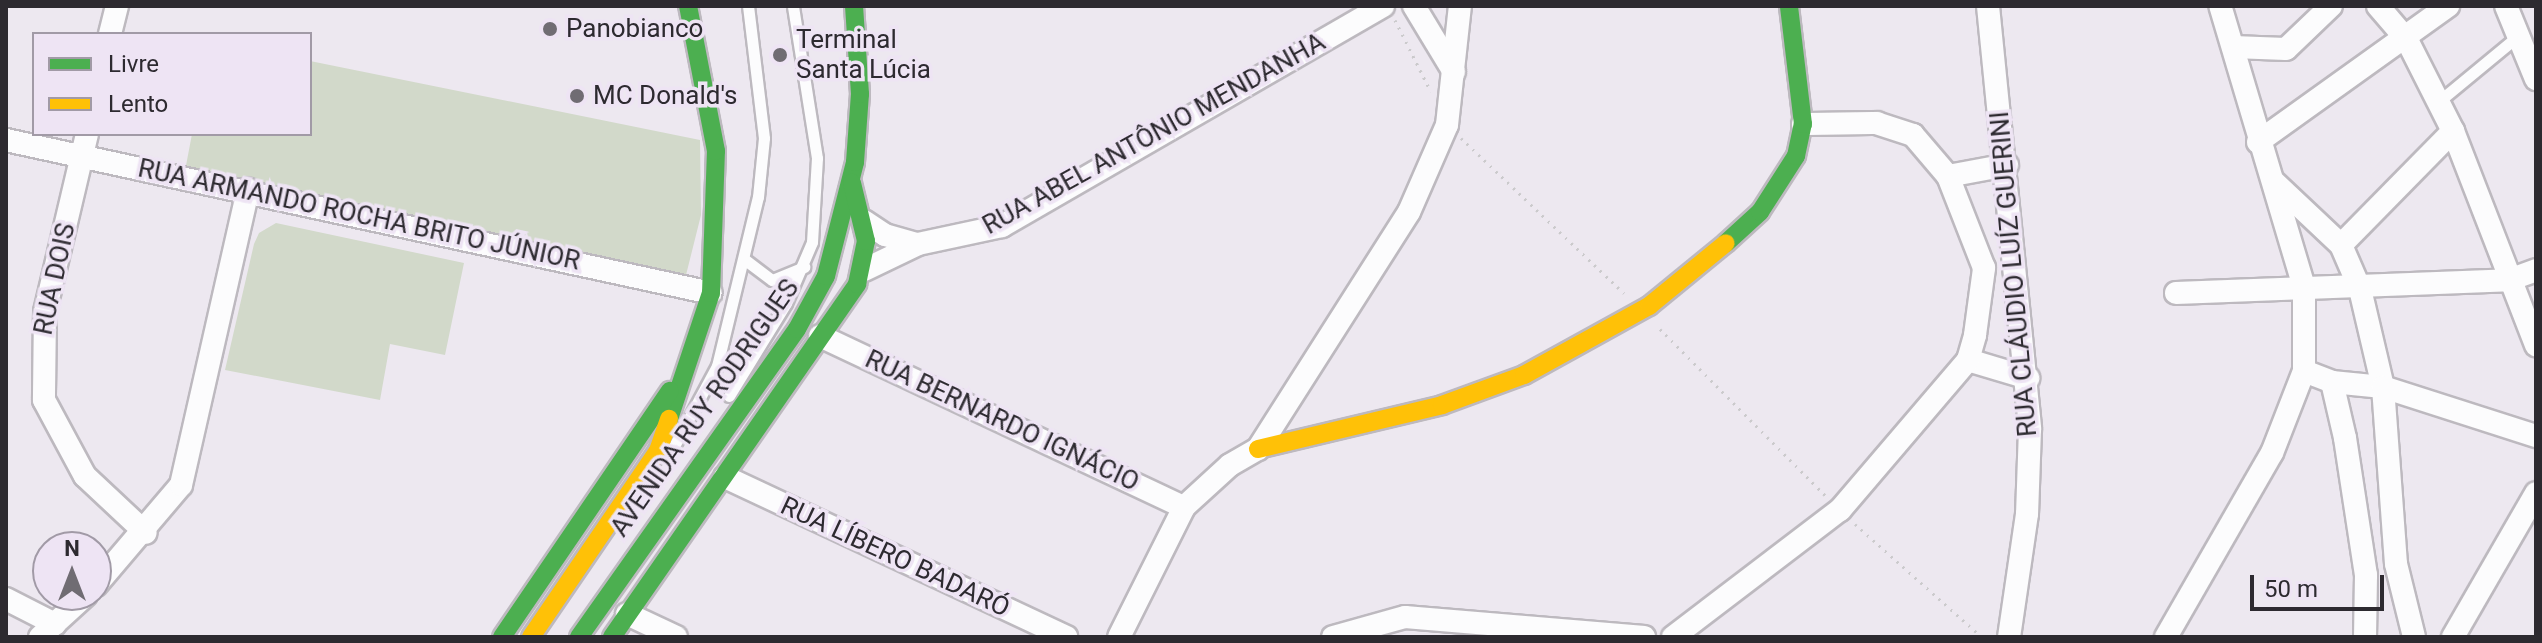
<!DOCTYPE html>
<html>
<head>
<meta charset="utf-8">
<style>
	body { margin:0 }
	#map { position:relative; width:2542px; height:643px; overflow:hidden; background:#ede8f0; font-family:Roboto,sans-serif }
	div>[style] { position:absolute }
	.green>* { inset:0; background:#d2d9ca }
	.path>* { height:3px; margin-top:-1.5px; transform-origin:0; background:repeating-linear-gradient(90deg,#cbcacc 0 2px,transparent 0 8px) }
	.roads { filter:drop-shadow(2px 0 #bdb9bf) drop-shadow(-2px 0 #bdb9bf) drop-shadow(0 2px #bdb9bf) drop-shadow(0 -2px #bdb9bf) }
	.lane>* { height:11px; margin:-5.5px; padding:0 5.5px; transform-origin:5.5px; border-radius:5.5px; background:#fcfcfd }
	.street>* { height:22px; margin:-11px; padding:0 11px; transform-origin:11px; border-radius:11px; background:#fcfcfd }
	.fast>* { height:18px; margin:-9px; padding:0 9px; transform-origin:9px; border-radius:9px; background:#4caf50 }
	.slow>* { height:18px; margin:-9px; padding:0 9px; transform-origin:9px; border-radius:9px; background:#ffc107 }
	.dots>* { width:22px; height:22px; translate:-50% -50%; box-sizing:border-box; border:4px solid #eee4f4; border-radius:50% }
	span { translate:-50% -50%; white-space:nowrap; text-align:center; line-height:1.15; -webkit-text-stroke:7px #eee4f4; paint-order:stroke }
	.poi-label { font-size:26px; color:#2d2a30 }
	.left { translate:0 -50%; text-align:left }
	.street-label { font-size:26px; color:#2d2a30 }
	.frame { position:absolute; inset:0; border:8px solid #2d2a30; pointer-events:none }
	.legend { position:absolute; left:32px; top:32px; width:280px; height:104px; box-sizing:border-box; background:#eee4f4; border:2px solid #a19aa6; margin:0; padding:10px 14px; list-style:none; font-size:24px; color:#2d2a30 }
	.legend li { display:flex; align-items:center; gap:16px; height:40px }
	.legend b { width:40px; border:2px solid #a19aa6 }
	.north { position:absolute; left:32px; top:531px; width:80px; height:80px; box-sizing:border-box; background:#eee4f4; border:2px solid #a19aa6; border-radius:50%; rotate:0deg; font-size:22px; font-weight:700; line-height:32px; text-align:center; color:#2d2a30 }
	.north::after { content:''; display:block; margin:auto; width:28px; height:36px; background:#706c73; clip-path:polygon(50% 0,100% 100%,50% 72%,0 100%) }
	.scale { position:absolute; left:2250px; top:575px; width:134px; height:36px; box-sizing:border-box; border:4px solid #2d2a30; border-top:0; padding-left:10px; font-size:24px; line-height:28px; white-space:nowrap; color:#2d2a30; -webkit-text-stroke:6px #eee4f4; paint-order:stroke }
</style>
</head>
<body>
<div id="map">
	<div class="green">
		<div style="clip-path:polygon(310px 61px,700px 140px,701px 215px,683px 287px,184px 176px,192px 134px,310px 134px)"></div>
		<div style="clip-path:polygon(276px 223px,464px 263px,445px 355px,390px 344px,380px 400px,225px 370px,254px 244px,259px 233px)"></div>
	</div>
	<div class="path">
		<div style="left:1395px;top:20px;width:80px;rotate:63.4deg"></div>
		<div style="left:1461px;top:138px;width:225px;rotate:43.6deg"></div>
		<div style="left:1660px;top:329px;width:237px;rotate:45.2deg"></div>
		<div style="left:1855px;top:524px;width:170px;rotate:41.7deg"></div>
	</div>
	<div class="roads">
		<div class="lane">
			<div style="left:2438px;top:102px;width:104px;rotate:-39.5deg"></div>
			<div style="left:744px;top:259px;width:35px;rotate:37deg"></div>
			<div style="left:772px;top:280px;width:35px;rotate:-22deg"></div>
			<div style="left:729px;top:396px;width:109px;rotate:-58.5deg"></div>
			<div style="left:786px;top:303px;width:66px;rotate:-66.9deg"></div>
			<div style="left:812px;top:242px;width:84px;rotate:-86.6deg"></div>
			<div style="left:817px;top:158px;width:154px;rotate:-99deg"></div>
			<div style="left:673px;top:448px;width:93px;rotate:-61.8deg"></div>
			<div style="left:717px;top:366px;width:174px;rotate:-76.4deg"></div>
			<div style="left:758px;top:197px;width:59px;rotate:-84.2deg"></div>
			<div style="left:764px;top:138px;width:133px;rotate:-96.9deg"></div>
		</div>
		<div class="street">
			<div style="left:1414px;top:6px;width:77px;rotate:58.8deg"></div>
			<div style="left:1988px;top:6px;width:425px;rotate:84.3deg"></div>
			<div style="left:2030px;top:429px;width:85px;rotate:92deg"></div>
			<div style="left:2027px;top:514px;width:124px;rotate:98.3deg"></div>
			<div style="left:2378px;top:6px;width:45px;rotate:49.5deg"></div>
			<div style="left:2407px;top:40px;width:102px;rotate:63.2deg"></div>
			<div style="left:2453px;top:131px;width:230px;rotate:68.8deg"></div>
			<div style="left:2506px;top:6px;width:79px;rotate:67.7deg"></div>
			<div style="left:110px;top:34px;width:29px;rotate:-76deg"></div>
			<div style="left:2233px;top:47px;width:53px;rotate:2.2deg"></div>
			<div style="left:2286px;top:49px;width:62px;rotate:-43.7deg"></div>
			<div style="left:87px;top:134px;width:183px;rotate:103.3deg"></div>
			<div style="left:45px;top:312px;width:88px;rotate:90.7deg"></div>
			<div style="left:44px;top:400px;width:86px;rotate:61.7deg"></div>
			<div style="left:85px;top:476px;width:83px;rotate:43.1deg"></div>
			<div style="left:6px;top:140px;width:721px;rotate:12.24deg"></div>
			<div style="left:2258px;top:142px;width:234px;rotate:-35.6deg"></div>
			<div style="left:1948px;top:176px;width:60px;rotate:-10.6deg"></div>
			<div style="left:2273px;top:181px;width:93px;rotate:43.3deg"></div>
			<div style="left:2341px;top:245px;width:48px;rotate:66.6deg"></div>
			<div style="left:2360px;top:289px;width:101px;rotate:76.8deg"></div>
			<div style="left:2383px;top:387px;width:177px;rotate:85.8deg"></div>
			<div style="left:2396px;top:564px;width:75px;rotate:76.1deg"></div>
			<div style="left:864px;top:221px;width:25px;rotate:34deg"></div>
			<div style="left:885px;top:235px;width:33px;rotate:16deg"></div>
			<div style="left:2341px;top:245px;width:160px;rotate:-45.5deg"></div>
			<div style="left:864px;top:270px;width:60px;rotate:-25.7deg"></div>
			<div style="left:918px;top:244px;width:86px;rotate:-12.1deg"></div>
			<div style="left:1002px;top:226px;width:440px;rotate:-30deg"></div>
			<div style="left:2176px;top:293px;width:333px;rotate:-2.2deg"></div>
			<div style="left:2509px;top:280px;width:29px;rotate:-20deg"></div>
			<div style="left:820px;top:336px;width:402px;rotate:25.2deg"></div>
			<div style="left:1968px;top:360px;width:63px;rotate:16.7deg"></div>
			<div style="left:2304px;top:371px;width:30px;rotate:21deg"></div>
			<div style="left:2332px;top:382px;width:57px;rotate:76.9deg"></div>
			<div style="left:2345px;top:438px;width:139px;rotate:81.3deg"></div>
			<div style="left:2366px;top:575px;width:62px;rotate:90.9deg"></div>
			<div style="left:2332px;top:382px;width:51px;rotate:5.6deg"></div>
			<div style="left:2383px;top:387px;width:161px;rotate:17.8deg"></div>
			<div style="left:725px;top:477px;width:377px;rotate:25.1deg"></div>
			<div style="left:96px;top:585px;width:131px;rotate:-49.6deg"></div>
			<div style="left:181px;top:485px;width:303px;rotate:-77.2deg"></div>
			<div style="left:6px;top:599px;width:55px;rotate:27deg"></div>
			<div style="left:627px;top:614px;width:54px;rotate:25.1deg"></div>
			<div style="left:40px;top:637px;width:62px;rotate:-42.4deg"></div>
			<div style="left:1119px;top:637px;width:145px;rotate:-63.4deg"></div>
			<div style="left:1184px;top:507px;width:62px;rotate:-42.4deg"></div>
			<div style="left:1230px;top:465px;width:32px;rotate:-30deg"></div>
			<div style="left:1258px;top:449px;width:281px;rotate:-57.5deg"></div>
			<div style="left:1409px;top:212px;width:95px;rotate:-66.4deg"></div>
			<div style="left:1447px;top:125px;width:120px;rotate:-83.8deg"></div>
			<div style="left:1333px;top:637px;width:75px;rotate:-15.5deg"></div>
			<div style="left:1405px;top:617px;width:240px;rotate:4.8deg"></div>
			<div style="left:1673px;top:637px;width:210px;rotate:-37.3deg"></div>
			<div style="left:1840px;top:510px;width:197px;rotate:-49.5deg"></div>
			<div style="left:1968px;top:360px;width:26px;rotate:-74deg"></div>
			<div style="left:1975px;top:335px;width:68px;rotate:-82.3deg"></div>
			<div style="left:1984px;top:268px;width:99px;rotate:-111.4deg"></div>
			<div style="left:1948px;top:176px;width:54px;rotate:-130.5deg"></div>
			<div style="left:1913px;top:135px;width:38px;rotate:-162deg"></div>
			<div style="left:1877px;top:123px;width:74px;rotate:179.2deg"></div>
			<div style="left:2166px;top:637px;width:212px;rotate:-60.1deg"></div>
			<div style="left:2272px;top:453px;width:88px;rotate:-68.7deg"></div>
			<div style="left:2304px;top:371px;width:84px;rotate:-90deg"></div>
			<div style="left:2304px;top:287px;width:293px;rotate:-106.6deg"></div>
			<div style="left:2453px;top:637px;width:166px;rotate:-60deg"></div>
		</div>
		<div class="fast">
			<div style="left:1726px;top:243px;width:46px;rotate:-42.4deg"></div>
			<div style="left:1760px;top:212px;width:67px;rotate:-57.3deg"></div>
			<div style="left:1796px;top:156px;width:33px;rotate:-78deg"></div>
			<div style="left:1803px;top:124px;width:119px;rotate:-96.8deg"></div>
			<div style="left:669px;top:419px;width:133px;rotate:-71.6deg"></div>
			<div style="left:711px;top:293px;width:142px;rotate:-88deg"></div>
			<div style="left:716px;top:151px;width:148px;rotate:-100.9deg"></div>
			<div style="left:502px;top:637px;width:298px;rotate:-55.7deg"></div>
			<div style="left:579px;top:637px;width:377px;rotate:-54.7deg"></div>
			<div style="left:797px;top:329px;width:60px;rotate:-61.3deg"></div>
			<div style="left:826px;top:276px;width:118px;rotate:-75.7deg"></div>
			<div style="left:855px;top:162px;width:68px;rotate:-85.8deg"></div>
			<div style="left:860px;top:94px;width:88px;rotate:-93.9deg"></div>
			<div style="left:612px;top:637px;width:430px;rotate:-55.2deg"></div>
			<div style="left:857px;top:284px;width:44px;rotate:-78.2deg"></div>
			<div style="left:866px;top:241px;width:60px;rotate:-103.6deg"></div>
		</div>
		<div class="slow">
			<div style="left:1258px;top:449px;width:189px;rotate:-13.4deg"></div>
			<div style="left:1442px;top:405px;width:87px;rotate:-20.1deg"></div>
			<div style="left:1524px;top:375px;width:143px;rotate:-28.9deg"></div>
			<div style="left:1649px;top:306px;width:99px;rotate:-39.3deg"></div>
			<div style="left:531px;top:637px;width:225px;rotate:-55.7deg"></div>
			<div style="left:658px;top:451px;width:34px;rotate:-71deg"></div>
		</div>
	</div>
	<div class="dots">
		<div style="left:550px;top:29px;background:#706c73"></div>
		<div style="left:780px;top:55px;background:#706c73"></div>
		<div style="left:577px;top:96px;background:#706c73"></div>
	</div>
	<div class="poi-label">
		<span class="left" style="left:566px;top:29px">Panobianco</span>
		<span class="left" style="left:796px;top:55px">Terminal<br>Santa Lúcia</span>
		<span class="left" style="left:593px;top:96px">MC Donald's</span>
	</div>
	<div class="street-label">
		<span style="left:1154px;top:134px;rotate:-29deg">RUA ABEL ANTÔNIO MENDANHA</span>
		<span style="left:359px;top:215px;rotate:12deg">RUA ARMANDO ROCHA BRITO JÚNIOR</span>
		<span style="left:2014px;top:274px;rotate:-95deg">RUA CLÁUDIO LUÍZ GUERINI</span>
		<span style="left:55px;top:279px;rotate:-78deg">RUA DOIS</span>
		<span style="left:705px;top:408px;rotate:-55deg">AVENIDA RUY RODRIGUES</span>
		<span style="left:1002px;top:421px;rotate:25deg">RUA BERNARDO IGNÁCIO</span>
		<span style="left:895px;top:557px;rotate:25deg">RUA LÍBERO BADARÓ</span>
	</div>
	<div class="frame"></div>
	<ul class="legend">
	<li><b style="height:10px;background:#4caf50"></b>Livre</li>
	<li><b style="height:10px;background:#ffc107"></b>Lento</li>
	</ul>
	<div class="north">N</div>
	<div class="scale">50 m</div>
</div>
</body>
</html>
